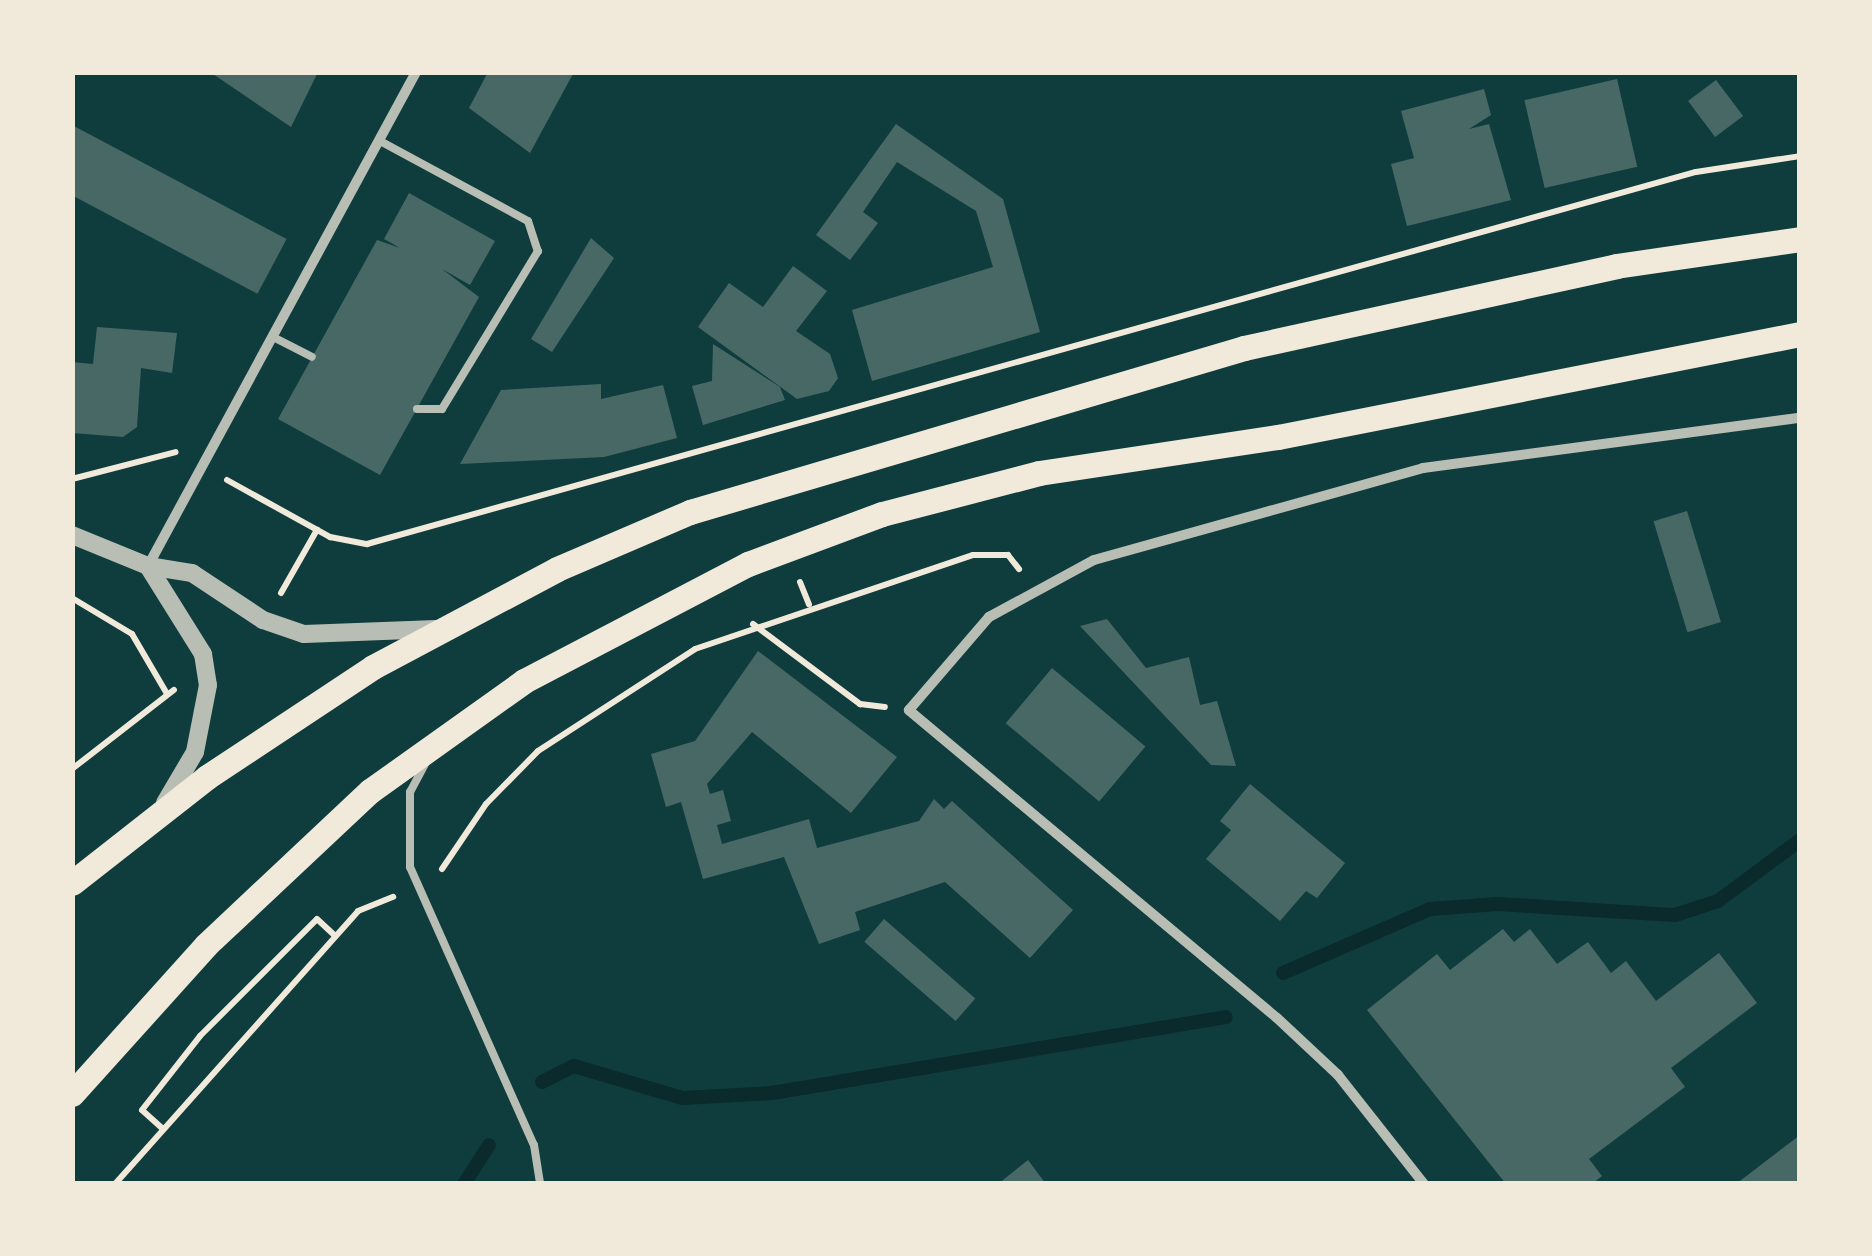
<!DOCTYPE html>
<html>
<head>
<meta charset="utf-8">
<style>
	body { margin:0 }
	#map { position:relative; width:1872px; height:1256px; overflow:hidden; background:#0f3d3e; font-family:"Archivo Narrow",sans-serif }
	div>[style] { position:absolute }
	.stream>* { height:14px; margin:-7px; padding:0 7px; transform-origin:7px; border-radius:7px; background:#0a2a2b }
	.building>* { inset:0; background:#486865; transform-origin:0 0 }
	.path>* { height:6px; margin:-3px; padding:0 3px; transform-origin:3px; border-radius:3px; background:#f1e9da }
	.service>* { height:8px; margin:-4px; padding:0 4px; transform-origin:4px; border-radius:4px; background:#b8beb3 }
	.minor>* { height:10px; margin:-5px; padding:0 5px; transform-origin:5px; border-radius:5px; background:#b8beb3 }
	.tertiary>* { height:18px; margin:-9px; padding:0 9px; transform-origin:9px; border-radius:9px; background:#b8beb3 }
	.primary>* { height:25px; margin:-12.5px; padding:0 12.5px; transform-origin:12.5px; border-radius:12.5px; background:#f1e9da }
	span { translate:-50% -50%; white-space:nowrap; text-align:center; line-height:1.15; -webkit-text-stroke:9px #f1e9da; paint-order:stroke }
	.frame { position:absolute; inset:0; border:75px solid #f1e9da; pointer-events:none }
</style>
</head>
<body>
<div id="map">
	<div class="stream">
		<div style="left:1283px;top:973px;width:160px;rotate:-23.5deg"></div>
		<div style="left:1430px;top:909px;width:68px;rotate:-4.2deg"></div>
		<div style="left:1498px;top:904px;width:177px;rotate:3.6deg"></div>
		<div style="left:1675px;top:915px;width:45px;rotate:-18deg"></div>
		<div style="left:1718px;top:901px;width:102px;rotate:-36.6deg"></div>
		<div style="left:542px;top:1082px;width:36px;rotate:-27deg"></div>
		<div style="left:574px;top:1066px;width:114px;rotate:16.4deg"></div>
		<div style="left:683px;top:1098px;width:89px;rotate:-3.2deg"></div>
		<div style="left:772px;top:1093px;width:460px;rotate:-9.5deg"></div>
		<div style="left:464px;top:1184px;width:46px;rotate:-57.3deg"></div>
	</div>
	<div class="building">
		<div style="clip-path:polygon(210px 72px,318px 72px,291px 127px)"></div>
		<div style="clip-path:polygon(488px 72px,574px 72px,530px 153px,469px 108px)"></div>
		<div style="left:1617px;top:79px;width:90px;height:95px;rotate:77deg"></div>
		<div style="left:1716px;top:80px;width:45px;height:35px;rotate:53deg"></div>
		<div style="clip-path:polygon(1484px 89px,1491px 115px,1469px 129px,1489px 124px,1511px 200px,1407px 226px,1391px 164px,1414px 158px,1401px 111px)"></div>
		<div style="clip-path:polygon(896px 124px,1003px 199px,1040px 332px,872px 381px,852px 310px,993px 267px,976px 211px,897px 162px,863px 212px,878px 223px,850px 260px,816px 235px)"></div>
		<div style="left:72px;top:125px;width:243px;height:62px;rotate:28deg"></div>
		<div style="clip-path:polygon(409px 193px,495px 241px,470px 285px,442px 269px,479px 297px,380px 475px,278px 419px,377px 240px,400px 248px,384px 239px)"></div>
		<div style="clip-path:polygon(591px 238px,614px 258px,552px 352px,531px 339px)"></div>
		<div style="clip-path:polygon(793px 266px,827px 291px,796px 331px,830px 354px,838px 378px,829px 391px,797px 399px,698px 327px,729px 283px,763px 307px)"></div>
		<div style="clip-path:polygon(97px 327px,177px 333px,172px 373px,141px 368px,137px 427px,123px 437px,72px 433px,72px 362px,93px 364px)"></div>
		<div style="clip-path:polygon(713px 344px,780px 387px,785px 400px,703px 425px,692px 386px,712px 381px)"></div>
		<div style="clip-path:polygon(601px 384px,601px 399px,663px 385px,677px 438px,604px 457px,460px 464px,501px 390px)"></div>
		<div style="left:1687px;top:511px;width:116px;height:35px;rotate:73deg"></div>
		<div style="clip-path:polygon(1107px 619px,1146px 668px,1189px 657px,1200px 705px,1217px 701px,1236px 766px,1211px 765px,1080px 626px)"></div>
		<div style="clip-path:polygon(758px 651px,897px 757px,851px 813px,752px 732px,707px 784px,710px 794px,723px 790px,731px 821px,717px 825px,722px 844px,809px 819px,817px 848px,919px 821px,934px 799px,944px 809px,952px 801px,1073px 910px,1030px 958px,945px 882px,855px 912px,860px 930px,819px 944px,784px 857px,703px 879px,681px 802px,666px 807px,651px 754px,695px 741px)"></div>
		<div style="left:1052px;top:668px;width:122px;height:72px;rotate:40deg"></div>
		<div style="clip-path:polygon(1250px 784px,1345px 863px,1317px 898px,1306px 891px,1280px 921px,1206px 859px,1231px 830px,1220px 821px)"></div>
		<div style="left:884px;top:919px;width:121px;height:30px;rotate:41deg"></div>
		<div style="clip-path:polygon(1503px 929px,1514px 942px,1530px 929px,1557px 964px,1588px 942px,1611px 973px,1626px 961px,1656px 1001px,1719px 953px,1757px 1003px,1671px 1068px,1685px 1087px,1589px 1159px,1602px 1176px,1592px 1184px,1506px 1184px,1367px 1010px,1437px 954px,1450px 970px)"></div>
		<div style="clip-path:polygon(1800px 1135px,1800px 1184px,1736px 1184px)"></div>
		<div style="clip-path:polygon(1028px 1160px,1046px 1184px,998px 1184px)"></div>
	</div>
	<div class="path">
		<div style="left:72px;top:479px;width:107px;rotate:-14.6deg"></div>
		<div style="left:227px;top:480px;width:118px;rotate:29deg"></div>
		<div style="left:330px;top:537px;width:38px;rotate:11deg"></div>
		<div style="left:367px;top:544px;width:1380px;rotate:-15.64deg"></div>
		<div style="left:1696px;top:172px;width:105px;rotate:-8.7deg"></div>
		<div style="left:800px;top:582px;width:24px;rotate:68deg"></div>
		<div style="left:281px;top:593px;width:73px;rotate:-60.3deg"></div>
		<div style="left:72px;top:598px;width:70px;rotate:31deg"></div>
		<div style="left:132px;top:634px;width:69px;rotate:59.7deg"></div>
		<div style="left:753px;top:624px;width:134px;rotate:36.8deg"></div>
		<div style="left:860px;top:704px;width:25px;rotate:7deg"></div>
		<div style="left:72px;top:769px;width:129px;rotate:-37.8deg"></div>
		<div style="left:442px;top:869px;width:78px;rotate:-55.9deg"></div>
		<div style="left:486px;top:804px;width:74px;rotate:-45.5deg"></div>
		<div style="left:538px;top:751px;width:187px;rotate:-33deg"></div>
		<div style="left:695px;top:649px;width:293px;rotate:-18.7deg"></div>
		<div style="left:973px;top:555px;width:35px"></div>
		<div style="left:1008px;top:555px;width:18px;rotate:52deg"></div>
		<div style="left:163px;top:1129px;width:28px;rotate:-138deg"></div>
		<div style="left:142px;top:1110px;width:94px;rotate:-51.9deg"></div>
		<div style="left:200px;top:1036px;width:165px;rotate:-45deg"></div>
		<div style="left:317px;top:919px;width:25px;rotate:43deg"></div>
		<div style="left:115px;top:1184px;width:365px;rotate:-48.3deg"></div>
		<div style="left:358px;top:911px;width:38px;rotate:-22deg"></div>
	</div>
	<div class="service">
		<div style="left:380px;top:141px;width:168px;rotate:28.4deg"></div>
		<div style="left:528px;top:221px;width:32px;rotate:72deg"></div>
		<div style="left:538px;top:251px;width:185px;rotate:121.3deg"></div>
		<div style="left:442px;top:409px;width:25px;rotate:180deg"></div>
		<div style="left:277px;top:339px;width:39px;rotate:27deg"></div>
		<div style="left:426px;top:762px;width:34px;rotate:118deg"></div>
		<div style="left:410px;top:792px;width:75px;rotate:90deg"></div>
		<div style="left:410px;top:867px;width:304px;rotate:66deg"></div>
		<div style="left:534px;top:1145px;width:39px;rotate:81deg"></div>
	</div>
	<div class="minor">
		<div style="left:148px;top:566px;width:562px;rotate:-61.52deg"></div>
		<div style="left:1424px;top:1184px;width:139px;rotate:-128.3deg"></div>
		<div style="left:1338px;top:1075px;width:83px;rotate:-136.9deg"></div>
		<div style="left:1277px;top:1018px;width:480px;rotate:-140.1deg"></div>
		<div style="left:909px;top:710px;width:123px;rotate:-49.3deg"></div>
		<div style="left:989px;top:617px;width:119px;rotate:-28.5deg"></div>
		<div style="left:1094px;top:560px;width:342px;rotate:-15.6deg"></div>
		<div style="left:1423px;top:468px;width:380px;rotate:-7.6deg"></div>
	</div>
	<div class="tertiary">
		<div style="left:72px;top:535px;width:82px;rotate:22.2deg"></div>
		<div style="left:148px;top:566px;width:45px;rotate:9deg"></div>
		<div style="left:192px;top:573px;width:85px;rotate:33.5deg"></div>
		<div style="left:263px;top:620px;width:43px;rotate:18.9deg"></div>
		<div style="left:304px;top:634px;width:132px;rotate:-2.2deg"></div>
		<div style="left:148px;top:566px;width:104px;rotate:58deg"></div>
		<div style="left:203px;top:654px;width:31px;rotate:81deg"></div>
		<div style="left:208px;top:685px;width:68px;rotate:101deg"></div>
		<div style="left:195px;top:752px;width:59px;rotate:120.5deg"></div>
	</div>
	<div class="primary">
		<div style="left:72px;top:883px;width:172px;rotate:-38.1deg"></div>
		<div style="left:207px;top:777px;width:199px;rotate:-33.5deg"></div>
		<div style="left:373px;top:667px;width:208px;rotate:-28deg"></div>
		<div style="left:557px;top:569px;width:145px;rotate:-23.2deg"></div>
		<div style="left:690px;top:512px;width:578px;rotate:-16.49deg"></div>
		<div style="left:1244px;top:348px;width:381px;rotate:-12.4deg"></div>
		<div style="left:1616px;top:266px;width:186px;rotate:-8.3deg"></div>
		<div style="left:72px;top:1094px;width:200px;rotate:-48deg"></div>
		<div style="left:206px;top:945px;width:225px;rotate:-43.2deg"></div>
		<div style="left:370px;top:791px;width:189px;rotate:-35.5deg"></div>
		<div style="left:524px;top:681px;width:253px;rotate:-27.6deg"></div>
		<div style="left:748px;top:564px;width:143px;rotate:-20.5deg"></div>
		<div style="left:882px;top:514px;width:162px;rotate:-14.6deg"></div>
		<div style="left:1039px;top:473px;width:242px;rotate:-8.6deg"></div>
		<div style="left:1278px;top:437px;width:532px;rotate:-11.16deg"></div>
	</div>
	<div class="frame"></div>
</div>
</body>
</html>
